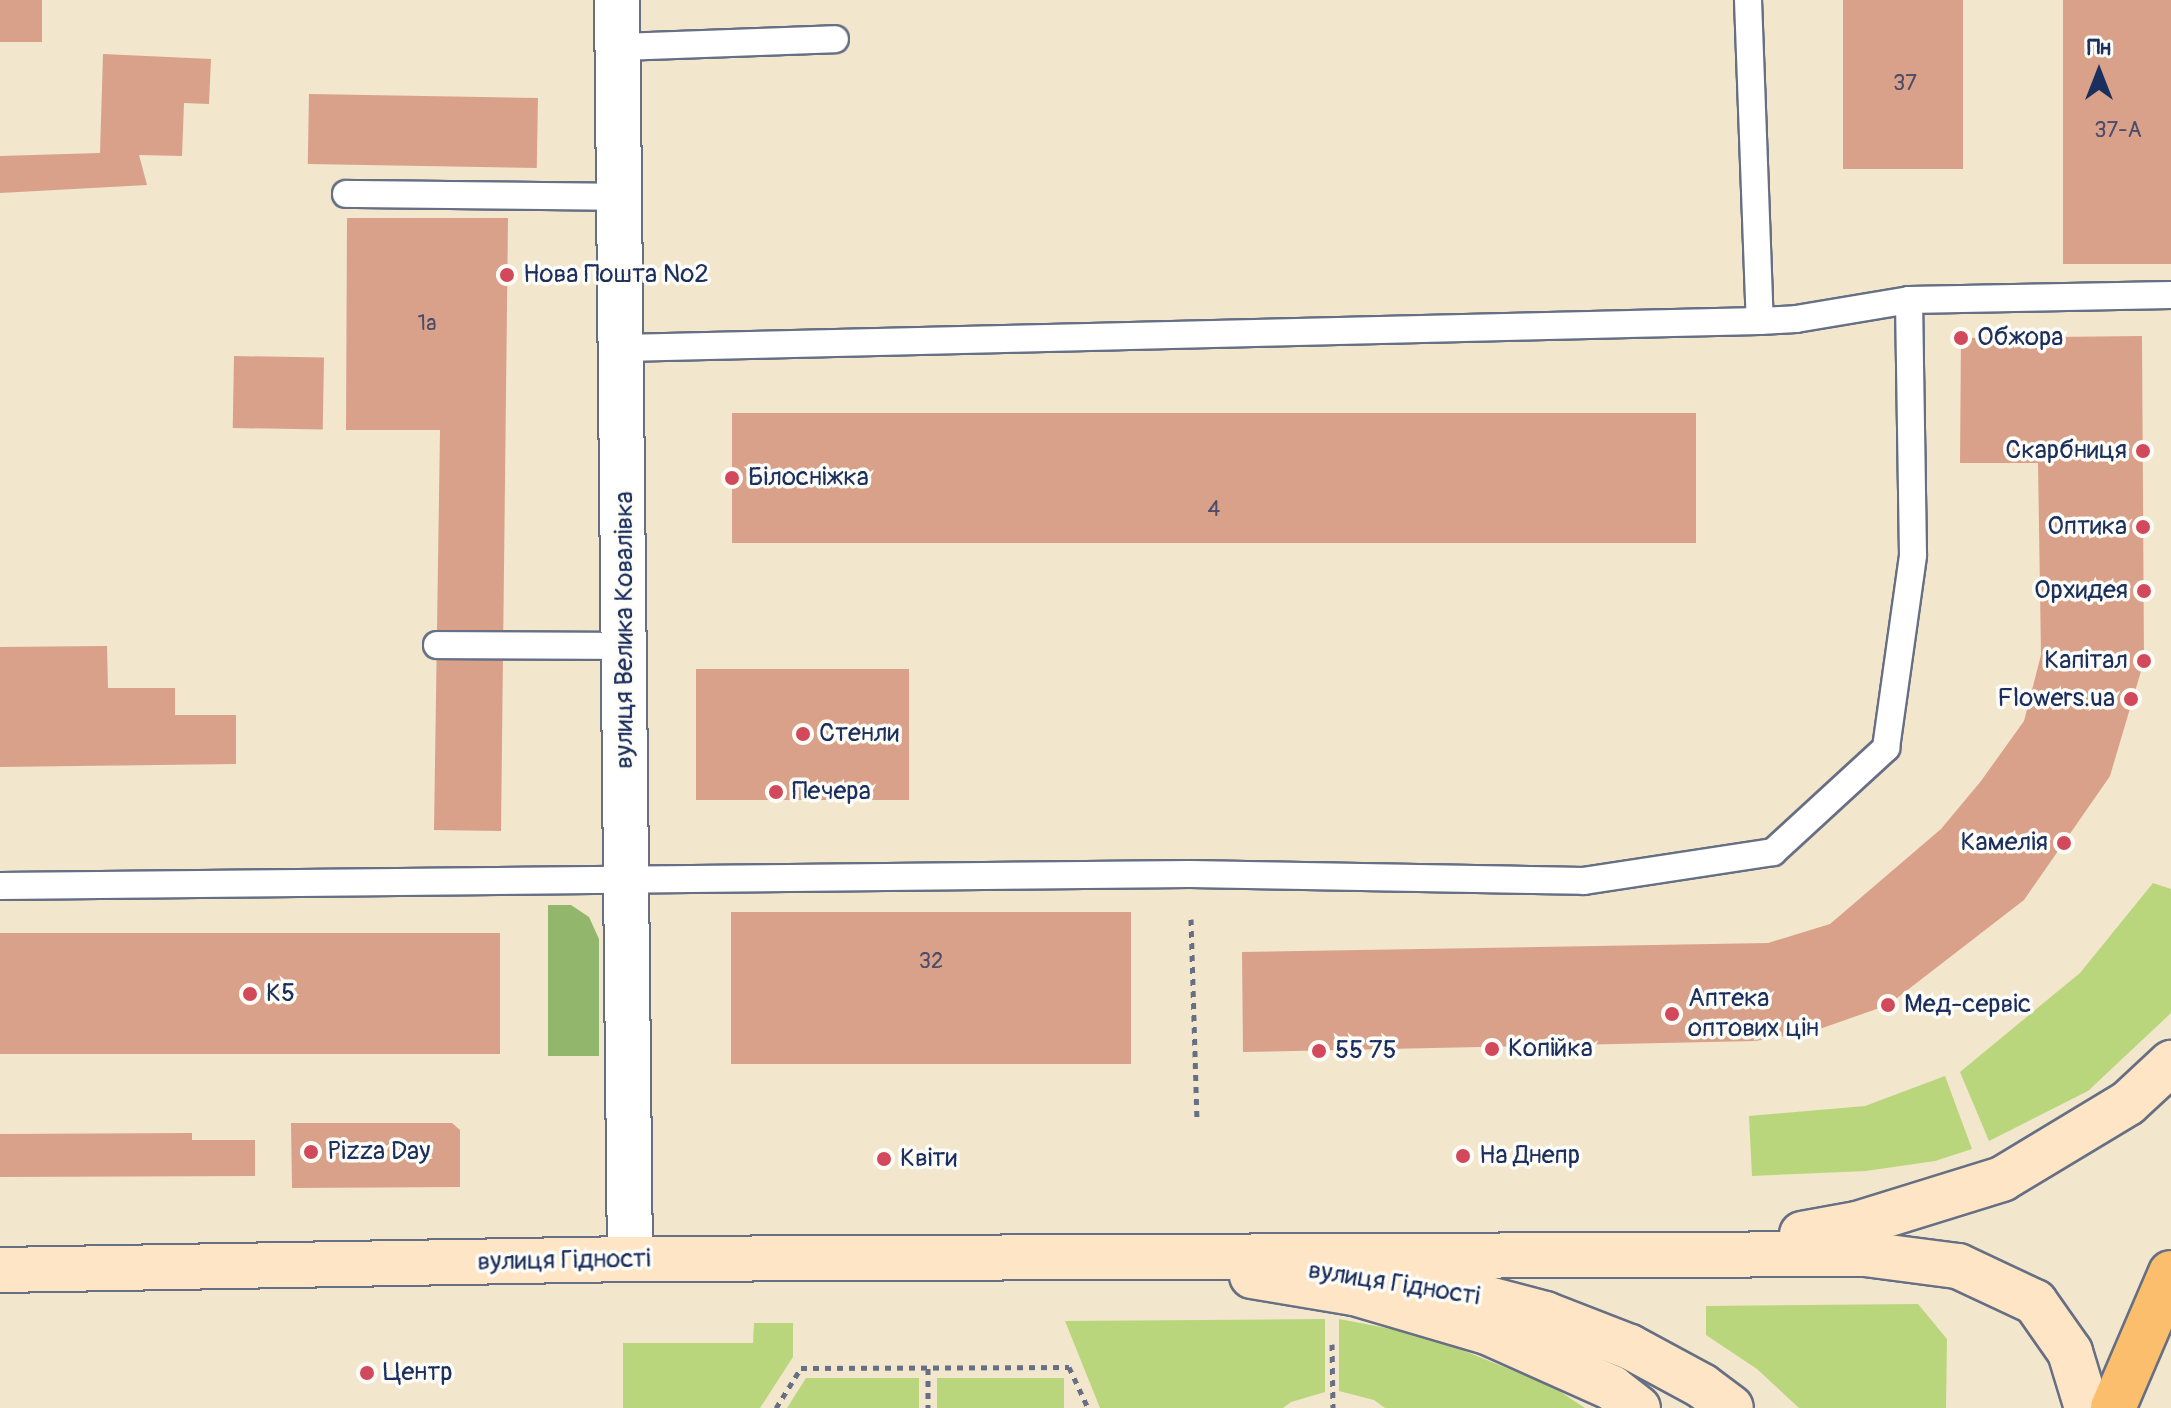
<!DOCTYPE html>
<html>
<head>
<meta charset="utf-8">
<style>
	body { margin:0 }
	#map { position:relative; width:2171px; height:1408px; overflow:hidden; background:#f2e6cc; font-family:Pangolin,sans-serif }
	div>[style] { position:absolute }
	.green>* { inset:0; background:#b9d67c; transform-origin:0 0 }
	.forest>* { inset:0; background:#92b76c }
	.building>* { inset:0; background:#d9a189; transform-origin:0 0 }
	.path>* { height:5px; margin-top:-2.5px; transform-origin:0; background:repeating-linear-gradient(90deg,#666f84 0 6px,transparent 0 12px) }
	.roads { filter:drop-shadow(2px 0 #666f84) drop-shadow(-2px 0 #666f84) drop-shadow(0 2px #666f84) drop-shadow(0 -2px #666f84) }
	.service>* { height:26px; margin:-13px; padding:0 13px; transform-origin:13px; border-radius:13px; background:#fff }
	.minor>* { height:44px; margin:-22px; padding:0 22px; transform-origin:22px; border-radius:22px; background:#fff }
	.secondary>* { height:44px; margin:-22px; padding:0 22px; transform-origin:22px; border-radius:22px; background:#fde5c5 }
	.trunk>* { height:44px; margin:-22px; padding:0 22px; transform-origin:22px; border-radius:22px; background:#fabe6d }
	.dots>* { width:22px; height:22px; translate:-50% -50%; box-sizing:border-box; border:4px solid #fdfcf7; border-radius:50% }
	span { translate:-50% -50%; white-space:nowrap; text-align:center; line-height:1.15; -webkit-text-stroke:7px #fdfcf7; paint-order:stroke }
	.number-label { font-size:22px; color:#4a4c69 }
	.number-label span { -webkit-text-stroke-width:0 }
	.poi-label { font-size:26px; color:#1b2f5e }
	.left { translate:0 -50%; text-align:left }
	.right { translate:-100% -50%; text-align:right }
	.street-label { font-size:26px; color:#1b2f5e }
	.north { position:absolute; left:2059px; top:32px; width:80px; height:80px; -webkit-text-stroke:6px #fdfcf7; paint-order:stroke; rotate:0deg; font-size:22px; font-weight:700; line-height:32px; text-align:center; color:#1b2f5e }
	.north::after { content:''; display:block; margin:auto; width:28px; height:36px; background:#1b2f5e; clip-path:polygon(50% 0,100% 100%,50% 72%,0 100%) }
</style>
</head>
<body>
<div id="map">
	<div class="green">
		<div style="clip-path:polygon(2153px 883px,2171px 889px,2171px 1013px,2088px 1091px,1989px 1141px,1960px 1072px,2080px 973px)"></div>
		<div style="clip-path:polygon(1945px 1076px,1972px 1149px,1935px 1161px,1866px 1171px,1752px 1176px,1749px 1116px,1865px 1106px)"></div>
		<div style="clip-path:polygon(1918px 1304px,1947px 1339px,1946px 1408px,1799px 1408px,1757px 1369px,1706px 1335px,1706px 1306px)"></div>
		<div style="clip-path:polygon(1325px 1319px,1325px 1392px,1291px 1402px,1283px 1408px,1100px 1408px,1065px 1321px)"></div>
		<div style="clip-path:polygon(1339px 1319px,1428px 1336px,1553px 1387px,1585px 1408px,1385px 1408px,1374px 1400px,1339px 1391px)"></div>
		<div style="clip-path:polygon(754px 1323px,793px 1323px,793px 1357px,760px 1408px,623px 1408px,623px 1343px,753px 1343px)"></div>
		<div style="clip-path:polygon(806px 1378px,919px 1378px,919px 1408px,787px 1408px)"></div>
		<div style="left:937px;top:1378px;width:127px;height:30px"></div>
	</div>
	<div class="forest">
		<div style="clip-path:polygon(548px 905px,571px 905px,589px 917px,599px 939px,599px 1056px,548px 1056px)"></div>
	</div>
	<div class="building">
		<div style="left:0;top:0;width:42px;height:42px"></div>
		<div style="left:1843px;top:0;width:120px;height:169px"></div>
		<div style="left:2063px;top:0;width:108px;height:264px"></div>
		<div style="clip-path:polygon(103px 54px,211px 59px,209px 104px,184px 103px,182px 156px,139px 155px,147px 185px,0 193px,0 156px,100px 153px)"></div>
		<div style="left:309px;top:94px;width:229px;height:70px;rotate:1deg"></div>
		<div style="clip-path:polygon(347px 218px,508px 218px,501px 831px,434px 830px,440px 430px,346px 430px)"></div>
		<div style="clip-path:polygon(2142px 336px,2144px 661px,2110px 776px,2024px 900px,1888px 1005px,1811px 1032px,1755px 1041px,1243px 1052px,1242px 952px,1768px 943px,1830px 924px,1941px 829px,1981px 781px,2024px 721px,2041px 655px,2038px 463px,1960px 463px,1961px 338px)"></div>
		<div style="left:234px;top:356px;width:90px;height:72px;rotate:1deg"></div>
		<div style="left:1696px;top:413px;width:130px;height:964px;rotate:90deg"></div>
		<div style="clip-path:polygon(107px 646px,108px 688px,175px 688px,175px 715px,236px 715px,236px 764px,0 767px,0 647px)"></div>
		<div style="left:696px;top:669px;width:213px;height:131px"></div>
		<div style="left:1131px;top:912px;width:152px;height:400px;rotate:90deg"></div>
		<div style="left:500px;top:933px;width:121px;height:500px;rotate:90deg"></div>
		<div style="clip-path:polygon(291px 1123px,452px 1123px,460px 1130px,460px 1187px,292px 1188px)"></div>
		<div style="clip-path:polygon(192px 1133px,192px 1140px,255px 1140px,255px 1176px,0 1177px,0 1134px)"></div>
	</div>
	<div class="path">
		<div style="left:1191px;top:919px;width:201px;rotate:88.3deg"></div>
		<div style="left:1332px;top:1344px;width:64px;rotate:89.1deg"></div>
		<div style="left:928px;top:1368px;width:40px;rotate:90deg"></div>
		<div style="left:776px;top:1408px;width:47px;rotate:-58deg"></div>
		<div style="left:801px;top:1368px;width:268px;rotate:-0.2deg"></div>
		<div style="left:1069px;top:1367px;width:45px;rotate:65.1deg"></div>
	</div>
	<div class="roads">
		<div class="service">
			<div style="left:1748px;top:0;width:321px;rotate:87.9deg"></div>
			<div style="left:620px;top:47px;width:215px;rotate:-2.1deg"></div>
			<div style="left:346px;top:194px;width:276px;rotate:0.6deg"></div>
			<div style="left:623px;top:348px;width:1137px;rotate:-1.36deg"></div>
			<div style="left:1760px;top:321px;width:36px;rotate:-3deg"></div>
			<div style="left:1796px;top:319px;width:115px;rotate:-9.5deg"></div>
			<div style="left:1909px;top:300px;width:262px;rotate:-1.1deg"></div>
			<div style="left:437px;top:645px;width:188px;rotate:0.3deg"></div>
			<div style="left:0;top:886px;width:1190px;rotate:-0.58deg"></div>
			<div style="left:1190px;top:874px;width:394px;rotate:1deg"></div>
			<div style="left:1584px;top:881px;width:191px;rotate:-8.7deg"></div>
			<div style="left:1773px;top:852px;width:154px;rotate:-42.6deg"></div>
			<div style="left:1886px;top:748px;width:195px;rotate:-82deg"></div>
			<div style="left:1913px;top:555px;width:255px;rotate:-90.9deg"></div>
		</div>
		<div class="minor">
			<div style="left:617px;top:0;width:1259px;rotate:89.41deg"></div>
		</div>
		<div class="secondary">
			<div style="left:1802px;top:1234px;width:56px;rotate:-10.3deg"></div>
			<div style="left:1857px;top:1224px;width:152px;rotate:-17.2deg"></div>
			<div style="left:2002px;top:1179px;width:147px;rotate:-31.1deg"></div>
			<div style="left:2128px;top:1103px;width:59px;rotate:-42.9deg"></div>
			<div style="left:0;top:1270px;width:630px;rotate:-1deg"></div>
			<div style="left:630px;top:1259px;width:1235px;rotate:-0.23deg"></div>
			<div style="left:1865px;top:1254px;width:94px;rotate:7.4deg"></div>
			<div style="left:1958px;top:1266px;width:85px;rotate:25.1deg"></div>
			<div style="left:2035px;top:1302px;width:61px;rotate:55deg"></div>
			<div style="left:2070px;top:1352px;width:59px;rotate:73.1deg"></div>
			<div style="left:1252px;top:1276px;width:103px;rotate:9.5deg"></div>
			<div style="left:1354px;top:1293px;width:139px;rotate:16.3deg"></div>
			<div style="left:1487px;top:1332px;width:137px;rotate:24.1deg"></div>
			<div style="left:1612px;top:1388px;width:33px;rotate:38deg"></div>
			<div style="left:1372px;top:1278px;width:72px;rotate:7.2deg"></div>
			<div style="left:1443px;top:1287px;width:106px;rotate:14.8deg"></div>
			<div style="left:1545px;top:1314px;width:91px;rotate:21.2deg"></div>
			<div style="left:1630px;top:1347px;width:82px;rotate:28.4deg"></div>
			<div style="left:1702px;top:1386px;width:36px;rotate:37deg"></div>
		</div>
		<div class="trunk">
			<div style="left:2113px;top:1408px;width:147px;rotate:-66.8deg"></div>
		</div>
	</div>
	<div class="dots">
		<div style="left:507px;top:275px;background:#d1495b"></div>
		<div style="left:1961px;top:338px;background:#d1495b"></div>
		<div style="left:2143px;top:451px;background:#d1495b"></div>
		<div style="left:732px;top:478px;background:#d1495b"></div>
		<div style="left:2143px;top:527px;background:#d1495b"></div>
		<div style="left:2144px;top:591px;background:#d1495b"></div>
		<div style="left:2144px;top:661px;background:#d1495b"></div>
		<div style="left:2131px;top:699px;background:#d1495b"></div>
		<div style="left:803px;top:734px;background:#d1495b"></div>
		<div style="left:776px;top:792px;background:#d1495b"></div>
		<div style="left:2064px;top:843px;background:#d1495b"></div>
		<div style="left:250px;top:994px;background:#d1495b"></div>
		<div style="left:1888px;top:1005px;background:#d1495b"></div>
		<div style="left:1672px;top:1014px;background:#d1495b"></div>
		<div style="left:1492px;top:1049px;background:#d1495b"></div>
		<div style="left:1319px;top:1051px;background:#d1495b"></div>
		<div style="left:311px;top:1152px;background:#d1495b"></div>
		<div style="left:1463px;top:1156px;background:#d1495b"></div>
		<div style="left:884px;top:1159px;background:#d1495b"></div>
		<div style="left:367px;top:1373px;background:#d1495b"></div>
	</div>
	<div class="number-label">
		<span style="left:1905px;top:84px">37</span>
		<span style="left:2118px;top:131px">37-А</span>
		<span style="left:427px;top:324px">1а</span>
		<span style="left:1214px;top:510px">4</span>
		<span style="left:931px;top:962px">32</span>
	</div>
	<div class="poi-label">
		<span class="left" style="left:523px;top:275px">Нова Пошта №2</span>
		<span class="left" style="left:1977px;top:338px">Обжора</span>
		<span class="right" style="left:2127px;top:451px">Скарбниця</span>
		<span class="left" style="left:748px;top:478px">Білосніжка</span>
		<span class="right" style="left:2127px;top:527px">Оптика</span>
		<span class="right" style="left:2128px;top:591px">Орхидея</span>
		<span class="right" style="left:2128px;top:661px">Капітал</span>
		<span class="right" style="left:2115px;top:699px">Flowers.ua</span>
		<span class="left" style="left:819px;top:734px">Стенли</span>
		<span class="left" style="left:792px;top:792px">Печера</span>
		<span class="right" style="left:2048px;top:843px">Камелія</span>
		<span class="left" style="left:266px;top:994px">К5</span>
		<span class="left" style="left:1688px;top:1014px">Аптека<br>оптових цін</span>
		<span class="left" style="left:1904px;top:1005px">Мед-сервіс</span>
		<span class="left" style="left:1508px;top:1049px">Копійка</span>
		<span class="left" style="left:1335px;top:1051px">55 75</span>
		<span class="left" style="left:327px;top:1152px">Pizza Day</span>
		<span class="left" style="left:1479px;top:1156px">На Днепр</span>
		<span class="left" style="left:900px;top:1159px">Квіти</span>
		<span class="left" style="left:383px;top:1373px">Центр</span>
	</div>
	<div class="street-label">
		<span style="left:625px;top:630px;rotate:-90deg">вулиця Велика Ковалівка</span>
		<span style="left:564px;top:1261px;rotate:-1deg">вулиця Гідності</span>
		<span style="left:1394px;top:1284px;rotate:9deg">вулиця Гідності</span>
	</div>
	<div class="north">Пн</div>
</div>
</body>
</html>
